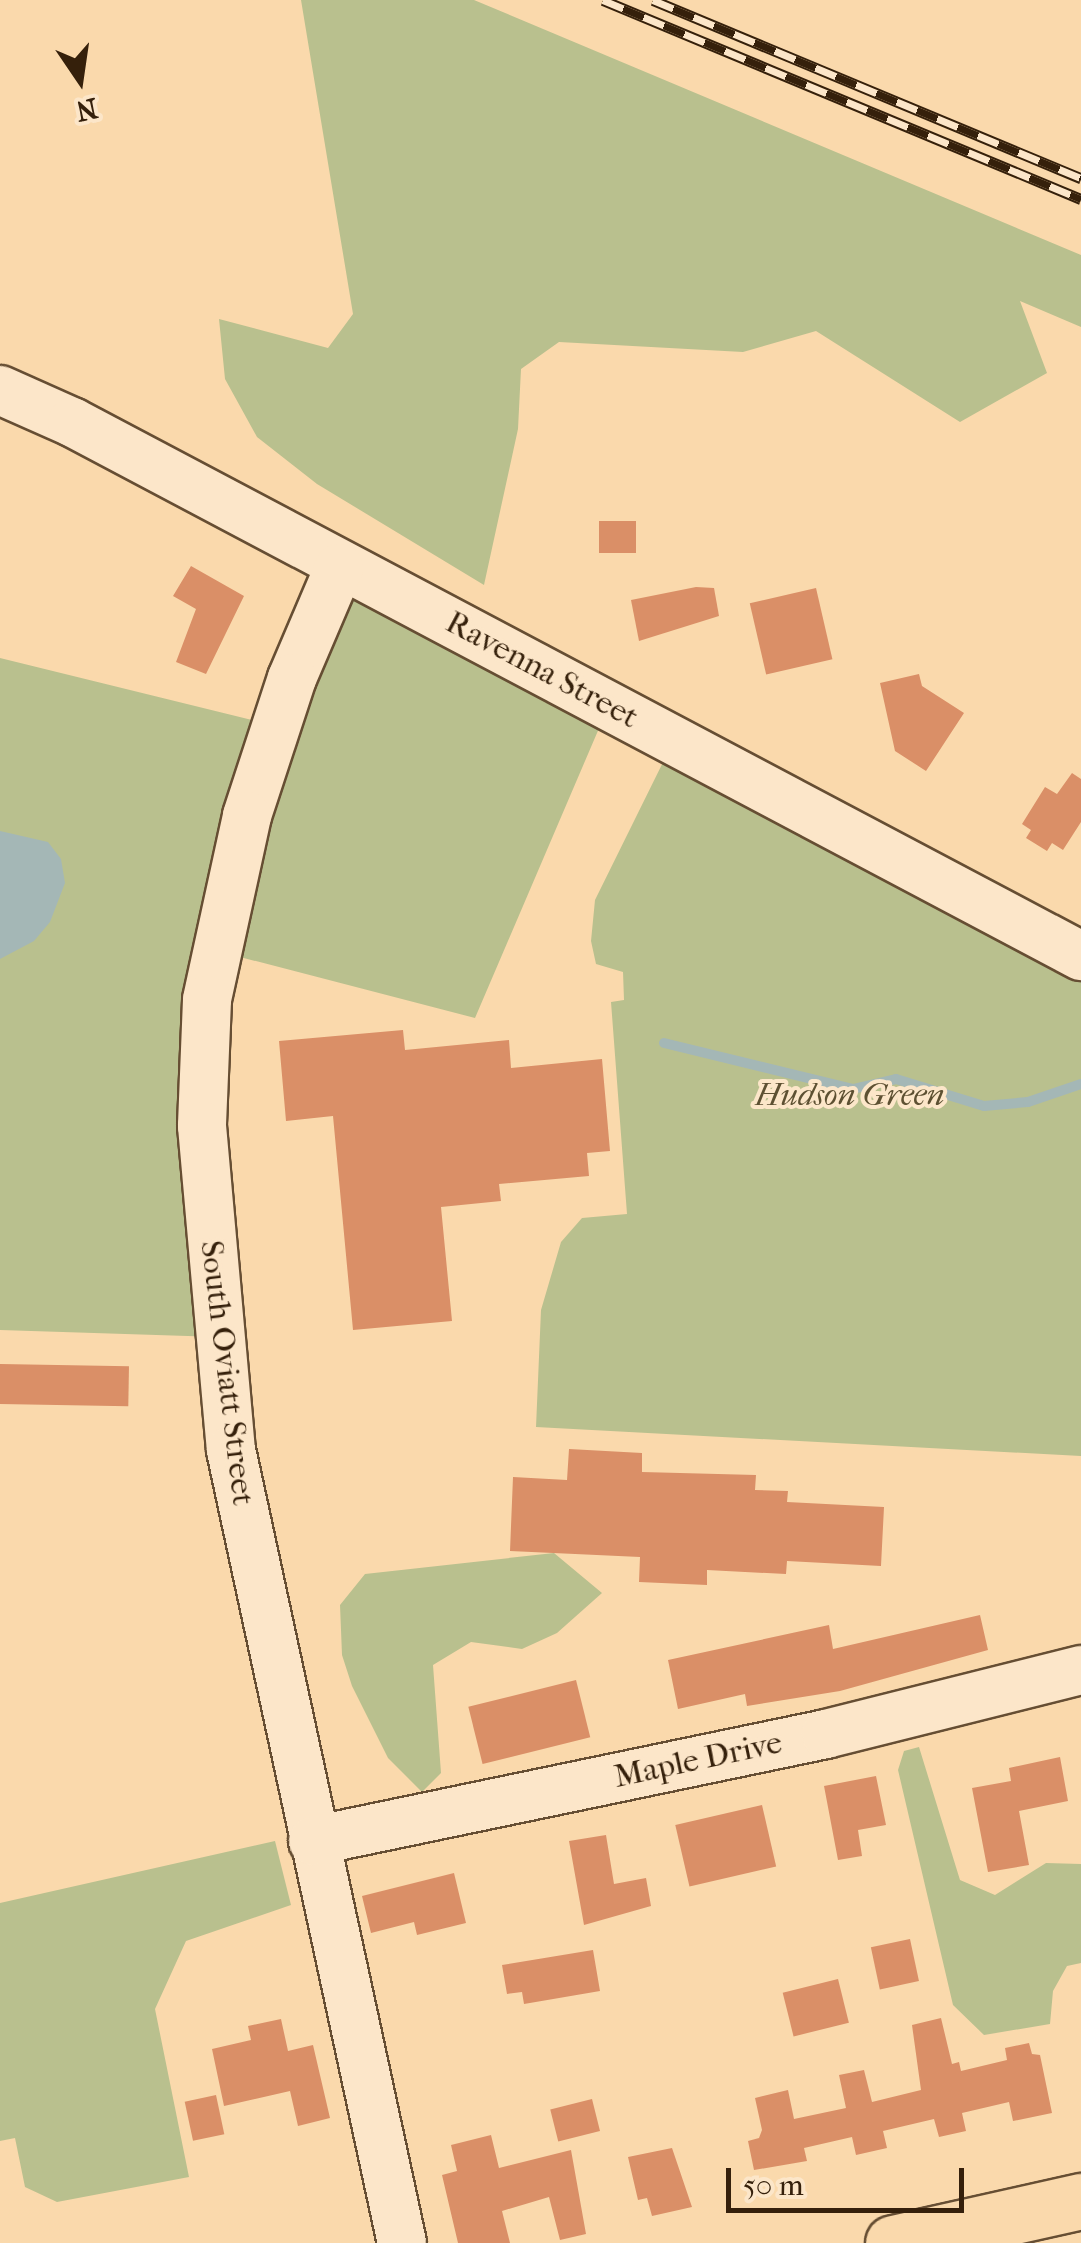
<!DOCTYPE html>
<html>
<head>
<meta charset="utf-8">
<style>
	body { margin:0 }
	#map { position:relative; width:1081px; height:2243px; overflow:hidden; background:#fad9ac; font-family:"IM FELL French Canon",serif }
	div>[style] { position:absolute }
	.green>* { inset:0; background:#b9c08e }
	.water>* { inset:0; background:#a4b7b6 }
	.stream>* { height:10px; margin:-5px; padding:0 5px; transform-origin:5px; border-radius:5px; background:#a4b7b6 }
	.building>* { inset:0; background:#da8f67; transform-origin:0 0 }
	.roads { filter:drop-shadow(2px 0 #664e33) drop-shadow(-2px 0 #664e33) drop-shadow(0 2px #664e33) drop-shadow(0 -2px #664e33) }
	.minor>* { height:48px; margin:-24px; padding:0 24px; transform-origin:24px; border-radius:24px; background:#fce6c9 }
	.major>* { height:55px; margin:-27.5px; padding:0 27.5px; transform-origin:27.5px; border-radius:27.5px; background:#fad9ac }
	.rail>* { height:11px; margin-top:-5.5px; transform-origin:0; background:repeating-linear-gradient(90deg,#fce6c9 0 22px,#35200b 0 44px); box-sizing:border-box; border-block:2px solid #35200b }
	span { translate:-50% -50%; white-space:nowrap; text-align:center; line-height:1.15; -webkit-text-stroke:8px #fce6c9; paint-order:stroke }
	.street-label { font-size:32px; color:#35200b }
	.park-label { font-size:32px; color:#5d5032; font-style:italic }
	.north { position:absolute; left:30px; top:30px; width:100px; height:100px; -webkit-text-stroke:8px #fce6c9; paint-order:stroke; rotate:167deg; font-size:28px; font-weight:700; line-height:40px; text-align:center; color:#35200b }
	.north::after { content:''; display:block; margin:auto; width:35px; height:45px; background:#35200b; clip-path:polygon(50% 0,100% 100%,50% 72%,0 100%) }
	.scale { position:absolute; left:726px; top:2168px; width:238px; height:45px; box-sizing:border-box; border:5px solid #35200b; border-top:0; padding-left:12px; font-size:30px; line-height:35px; white-space:nowrap; color:#35200b; -webkit-text-stroke:8px #fce6c9; paint-order:stroke }
</style>
</head>
<body>
<div id="map">
	<div class="green">
		<div style="clip-path:polygon(301px 0,474px 0,1081px 255px,1081px 327px,1020px 301px,1047px 373px,960px 422px,816px 331px,743px 352px,559px 342px,521px 369px,518px 429px,484px 585px,317px 484px,257px 437px,225px 379px,219px 319px,328px 348px,353px 314px)"></div>
		<div style="clip-path:polygon(339px 568px,609px 705px,475px 1018px,217px 951px,219px 1337px,0 1330px,0 658px,276px 726px)"></div>
		<div style="clip-path:polygon(674px 740px,1081px 956px,1081px 1456px,536px 1427px,541px 1310px,561px 1242px,582px 1218px,627px 1214px,611px 1002px,624px 1000px,623px 972px,596px 964px,591px 941px,595px 900px)"></div>
		<div style="clip-path:polygon(554px 1553px,602px 1593px,557px 1633px,522px 1649px,471px 1642px,433px 1665px,441px 1773px,422px 1792px,388px 1758px,352px 1686px,342px 1655px,340px 1605px,365px 1574px)"></div>
		<div style="clip-path:polygon(919px 1747px,960px 1880px,995px 1895px,1046px 1863px,1081px 1864px,1081px 1963px,1067px 1966px,1053px 1991px,1050px 2024px,984px 2035px,953px 2005px,898px 1770px,904px 1751px)"></div>
		<div style="clip-path:polygon(275px 1841px,291px 1905px,186px 1941px,155px 2009px,189px 2177px,57px 2202px,25px 2187px,15px 2138px,0 2141px,0 1903px)"></div>
	</div>
	<div class="water">
		<div style="clip-path:polygon(0 831px,48px 842px,61px 859px,65px 883px,50px 922px,34px 941px,0 959px)"></div>
	</div>
	<div class="stream">
		<div style="left:664px;top:1043px;width:195px;rotate:13.7deg"></div>
		<div style="left:853px;top:1089px;width:44px;rotate:-13.1deg"></div>
		<div style="left:896px;top:1079px;width:92px;rotate:17.1deg"></div>
		<div style="left:984px;top:1106px;width:44px;rotate:-5.2deg"></div>
		<div style="left:1028px;top:1102px;width:56px;rotate:-18.8deg"></div>
	</div>
	<div class="building">
		<div style="left:599px;top:521px;width:37px;height:32px"></div>
		<div style="clip-path:polygon(191px 566px,244px 596px,206px 674px,176px 662px,196px 609px,173px 596px)"></div>
		<div style="clip-path:polygon(696px 587px,714px 588px,719px 616px,639px 641px,631px 600px)"></div>
		<div style="left:816px;top:588px;width:73px;height:68px;rotate:77deg"></div>
		<div style="clip-path:polygon(919px 674px,922px 686px,964px 713px,926px 771px,895px 751px,880px 683px)"></div>
		<div style="clip-path:polygon(1072px 773px,1081px 779px,1081px 822px,1063px 850px,1052px 843px,1047px 851px,1026px 838px,1031px 830px,1022px 824px,1045px 787px,1057px 794px)"></div>
		<div style="clip-path:polygon(403px 1030px,405px 1050px,509px 1040px,511px 1068px,602px 1059px,610px 1151px,587px 1153px,589px 1176px,499px 1184px,501px 1201px,441px 1207px,452px 1321px,353px 1330px,333px 1116px,286px 1121px,279px 1041px)"></div>
		<div style="left:0;top:1364px;width:129px;height:40px;rotate:1deg"></div>
		<div style="clip-path:polygon(569px 1449px,642px 1453px,642px 1472px,756px 1475px,755px 1490px,788px 1491px,787px 1502px,884px 1507px,881px 1566px,787px 1561px,786px 1574px,707px 1570px,707px 1585px,639px 1582px,640px 1557px,510px 1551px,513px 1477px,567px 1480px)"></div>
		<div style="clip-path:polygon(980px 1615px,988px 1650px,840px 1691px,747px 1706px,745px 1694px,678px 1709px,668px 1660px,829px 1625px,833px 1649px)"></div>
		<div style="left:576px;top:1680px;width:59px;height:111px;rotate:76deg"></div>
		<div style="clip-path:polygon(1060px 1757px,1068px 1801px,1019px 1811px,1029px 1865px,988px 1872px,972px 1788px,1011px 1781px,1009px 1768px)"></div>
		<div style="clip-path:polygon(876px 1776px,886px 1825px,858px 1830px,862px 1856px,838px 1860px,824px 1786px)"></div>
		<div style="left:762px;top:1805px;width:63px;height:89px;rotate:77deg"></div>
		<div style="clip-path:polygon(606px 1835px,614px 1884px,646px 1878px,651px 1906px,584px 1925px,569px 1841px)"></div>
		<div style="clip-path:polygon(454px 1873px,466px 1923px,417px 1935px,414px 1922px,371px 1933px,362px 1896px)"></div>
		<div style="left:910px;top:1939px;width:43px;height:40px;rotate:78deg"></div>
		<div style="clip-path:polygon(593px 1950px,600px 1991px,524px 2004px,522px 1992px,507px 1994px,502px 1965px)"></div>
		<div style="left:838px;top:1979px;width:45px;height:57px;rotate:76deg"></div>
		<div style="clip-path:polygon(941px 2018px,952px 2064px,959px 2062px,961px 2071px,1007px 2060px,1005px 2048px,1029px 2043px,1032px 2054px,1040px 2055px,1052px 2113px,1013px 2121px,1009px 2102px,962px 2113px,966px 2131px,939px 2137px,934px 2119px,883px 2131px,887px 2148px,856px 2155px,852px 2137px,804px 2148px,807px 2161px,754px 2170px,748px 2141px,759px 2138px,762px 2130px,755px 2098px,788px 2090px,794px 2119px,846px 2108px,839px 2075px,864px 2070px,872px 2102px,921px 2090px,912px 2025px)"></div>
		<div style="clip-path:polygon(281px 2019px,288px 2051px,313px 2045px,330px 2118px,298px 2126px,290px 2091px,224px 2106px,212px 2049px,251px 2040px,248px 2026px)"></div>
		<div style="left:216px;top:2095px;width:40px;height:32px;rotate:78deg"></div>
		<div style="left:592px;top:2099px;width:33px;height:43px;rotate:76deg"></div>
		<div style="clip-path:polygon(491px 2135px,499px 2168px,571px 2150px,586px 2234px,560px 2240px,549px 2197px,502px 2211px,510px 2243px,458px 2243px,442px 2175px,457px 2171px,451px 2145px)"></div>
		<div style="clip-path:polygon(672px 2148px,692px 2207px,652px 2216px,647px 2198px,638px 2200px,628px 2157px)"></div>
	</div>
	<div class="roads">
		<div class="minor">
			<div style="left:0;top:390px;width:79px;rotate:24deg"></div>
			<div style="left:72px;top:422px;width:1142px;rotate:27.89deg"></div>
			<div style="left:339px;top:568px;width:120px;rotate:113.1deg"></div>
			<div style="left:292px;top:678px;width:145px;rotate:108.1deg"></div>
			<div style="left:247px;top:816px;width:188px;rotate:102.3deg"></div>
			<div style="left:207px;top:1000px;width:126px;rotate:92.3deg"></div>
			<div style="left:202px;top:1126px;width:325px;rotate:84.9deg"></div>
			<div style="left:231px;top:1450px;width:811px;rotate:77.83deg"></div>
			<div style="left:313px;top:1841px;width:524px;rotate:-11.78deg"></div>
			<div style="left:826px;top:1734px;width:263px;rotate:-14.1deg"></div>
		</div>
		<div class="major">
			<div style="left:893px;top:2243px;width:193px;rotate:-12.6deg"></div>
		</div>
	</div>
	<div class="rail">
		<div style="left:603px;top:0;width:518px;rotate:22.6deg"></div>
		<div style="left:653px;top:0;width:464px;rotate:22.6deg"></div>
	</div>
	<div class="street-label">
		<span style="left:542px;top:670px;rotate:28deg">Ravenna Street</span>
		<span style="left:227px;top:1373px;rotate:83deg">South Oviatt Street</span>
		<span style="left:698px;top:1760px;rotate:-12deg">Maple Drive</span>
	</div>
	<div class="park-label">
		<span style="left:850px;top:1095px">Hudson Green</span>
	</div>
	<div class="north">N</div>
	<div class="scale">50 m</div>
</div>
</body>
</html>
